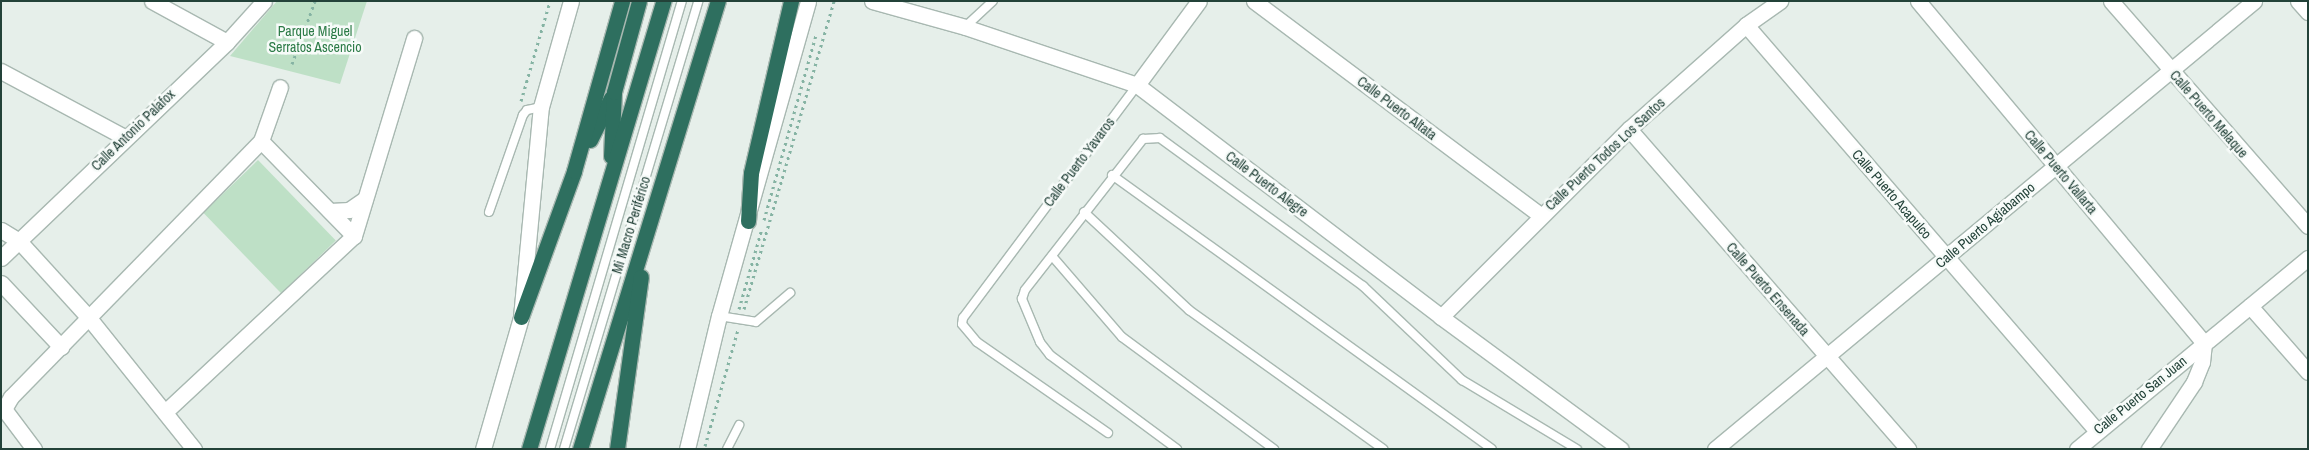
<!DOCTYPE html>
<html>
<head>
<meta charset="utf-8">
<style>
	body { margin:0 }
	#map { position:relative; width:2309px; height:450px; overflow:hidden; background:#e6efea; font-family:"Archivo Narrow",sans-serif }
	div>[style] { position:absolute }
	.green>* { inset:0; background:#bee0c6; transform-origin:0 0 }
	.path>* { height:3px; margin-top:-1.5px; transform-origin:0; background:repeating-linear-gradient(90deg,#85b3a3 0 2.5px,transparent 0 6.5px) }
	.roads { filter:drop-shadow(1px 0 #a8b8b1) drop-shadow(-1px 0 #a8b8b1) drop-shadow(0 1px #a8b8b1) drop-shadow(0 -1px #a8b8b1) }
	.lane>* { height:8px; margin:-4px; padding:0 4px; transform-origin:4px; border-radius:4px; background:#fff }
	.street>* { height:15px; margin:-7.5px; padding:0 7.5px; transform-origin:7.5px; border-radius:7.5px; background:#fff }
	.highway>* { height:15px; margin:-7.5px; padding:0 7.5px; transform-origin:7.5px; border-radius:7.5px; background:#2e6f5f }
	span { translate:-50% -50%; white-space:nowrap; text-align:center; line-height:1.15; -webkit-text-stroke:5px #f7fbf9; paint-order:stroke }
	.park-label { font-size:14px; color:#2c7b47 }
	.street-label { font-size:14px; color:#234239 }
	.frame { position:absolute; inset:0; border:2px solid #234239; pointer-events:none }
</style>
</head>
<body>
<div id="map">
	<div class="green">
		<div style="clip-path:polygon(277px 1px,367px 1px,340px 84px,230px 56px)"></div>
		<div style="left:258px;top:160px;width:112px;height:76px;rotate:46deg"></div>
	</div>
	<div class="path">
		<div style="left:292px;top:64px;width:67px;rotate:-69.9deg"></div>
		<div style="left:521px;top:101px;width:104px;rotate:-73.8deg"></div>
		<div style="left:764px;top:220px;width:192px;rotate:-74.3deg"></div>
		<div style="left:739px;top:309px;width:84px;rotate:-74.1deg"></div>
		<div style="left:744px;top:309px;width:321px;rotate:-73.7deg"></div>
		<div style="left:705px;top:446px;width:122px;rotate:-74.2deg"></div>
	</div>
	<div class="roads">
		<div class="lane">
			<div style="left:965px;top:27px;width:38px;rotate:-43deg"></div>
			<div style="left:1112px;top:175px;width:468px;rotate:35.8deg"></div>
			<div style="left:489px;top:212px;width:103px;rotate:-70.7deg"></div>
			<div style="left:523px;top:115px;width:6px;rotate:-51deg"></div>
			<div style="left:527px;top:110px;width:14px;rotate:-12deg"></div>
			<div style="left:1084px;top:212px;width:144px;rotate:43deg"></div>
			<div style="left:1189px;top:310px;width:239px;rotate:35.6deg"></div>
			<div style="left:1052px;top:256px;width:107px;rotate:49.2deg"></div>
			<div style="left:1122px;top:337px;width:189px;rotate:36.4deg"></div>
			<div style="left:719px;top:316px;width:37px;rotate:9deg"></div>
			<div style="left:756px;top:322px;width:45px;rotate:-40.5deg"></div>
			<div style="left:1108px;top:433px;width:160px;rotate:-145.2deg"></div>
			<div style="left:977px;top:342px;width:23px;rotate:-130deg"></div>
			<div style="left:962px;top:324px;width:6px;rotate:-81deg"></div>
			<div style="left:963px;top:318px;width:291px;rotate:-53.2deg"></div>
			<div style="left:550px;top:449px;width:467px;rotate:-73.6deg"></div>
			<div style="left:564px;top:449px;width:468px;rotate:-73.3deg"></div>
			<div style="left:727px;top:449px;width:27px;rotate:-63deg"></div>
			<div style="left:1177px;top:449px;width:158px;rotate:-143.5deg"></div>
			<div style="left:1050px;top:355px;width:16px;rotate:-128deg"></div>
			<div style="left:1040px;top:342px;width:47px;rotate:-112.7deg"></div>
			<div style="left:1022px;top:299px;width:9px;rotate:-72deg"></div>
			<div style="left:1025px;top:290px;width:192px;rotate:-52deg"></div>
			<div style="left:1143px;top:139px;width:17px;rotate:-3deg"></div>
			<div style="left:1160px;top:138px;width:251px;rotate:36.1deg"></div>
			<div style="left:1363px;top:286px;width:137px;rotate:43.5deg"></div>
			<div style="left:1462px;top:380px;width:134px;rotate:31deg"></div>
		</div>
		<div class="street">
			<div style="left:152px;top:1px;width:85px;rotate:28.7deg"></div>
			<div style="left:872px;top:1px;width:97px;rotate:15.6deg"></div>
			<div style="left:965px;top:27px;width:182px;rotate:18.6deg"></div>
			<div style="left:1137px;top:85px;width:382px;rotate:37.3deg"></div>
			<div style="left:1441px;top:317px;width:223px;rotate:36.3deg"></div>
			<div style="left:1254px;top:1px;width:357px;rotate:36.8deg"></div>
			<div style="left:1918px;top:1px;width:446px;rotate:50.1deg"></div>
			<div style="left:2204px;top:343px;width:19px;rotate:96deg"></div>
			<div style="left:2202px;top:362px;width:22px;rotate:112deg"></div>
			<div style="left:2194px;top:382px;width:81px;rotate:123.9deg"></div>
			<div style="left:2111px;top:1px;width:299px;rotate:48.8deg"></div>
			<div style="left:2298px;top:1px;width:15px;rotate:48deg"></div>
			<div style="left:1746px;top:25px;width:537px;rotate:49.16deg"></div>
			<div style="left:1px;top:71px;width:140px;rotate:28.2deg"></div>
			<div style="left:1137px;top:85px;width:104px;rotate:-53.6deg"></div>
			<div style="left:1629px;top:129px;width:425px;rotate:48.9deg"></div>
			<div style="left:261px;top:141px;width:133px;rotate:45.6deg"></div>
			<div style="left:330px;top:211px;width:19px;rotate:-3deg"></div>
			<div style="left:349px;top:210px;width:19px;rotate:-35deg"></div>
			<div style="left:1px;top:230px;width:21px;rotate:31deg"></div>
			<div style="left:19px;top:241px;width:104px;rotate:47.7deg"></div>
			<div style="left:89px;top:318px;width:168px;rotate:51.3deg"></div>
			<div style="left:1px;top:258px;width:313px;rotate:-43.7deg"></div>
			<div style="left:227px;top:42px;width:55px;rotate:-47.9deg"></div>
			<div style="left:1px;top:283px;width:88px;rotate:46.8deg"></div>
			<div style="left:2250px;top:306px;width:88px;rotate:48.7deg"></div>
			<div style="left:1441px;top:317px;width:266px;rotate:-45deg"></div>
			<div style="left:1629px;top:129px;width:157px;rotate:-41.6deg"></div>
			<div style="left:1746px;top:25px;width:42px;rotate:-35.2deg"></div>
			<div style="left:165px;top:412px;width:258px;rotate:-43deg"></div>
			<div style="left:354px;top:236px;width:207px;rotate:-73.1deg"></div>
			<div style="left:34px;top:449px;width:50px;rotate:-126.9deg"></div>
			<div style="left:4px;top:409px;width:14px;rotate:-60deg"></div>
			<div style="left:11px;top:397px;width:358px;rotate:-45.7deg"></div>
			<div style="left:261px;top:141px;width:57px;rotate:-70.6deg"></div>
			<div style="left:483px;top:449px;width:137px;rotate:-73.9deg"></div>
			<div style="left:521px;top:317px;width:211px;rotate:-84.6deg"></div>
			<div style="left:541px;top:107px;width:110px;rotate:-74.2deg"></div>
			<div style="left:687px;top:449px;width:137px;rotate:-76.5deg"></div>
			<div style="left:719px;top:316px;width:327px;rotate:-74.2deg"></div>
			<div style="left:1715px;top:449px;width:701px;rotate:-39.73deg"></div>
			<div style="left:2077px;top:449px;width:300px;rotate:-39.6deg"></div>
		</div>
		<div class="highway">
			<div style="left:590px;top:140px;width:47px;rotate:-63.4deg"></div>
			<div style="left:611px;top:156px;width:64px;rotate:-87.3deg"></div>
			<div style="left:614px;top:92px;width:94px;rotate:-74.6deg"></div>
			<div style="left:748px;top:221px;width:48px;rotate:-86.4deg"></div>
			<div style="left:751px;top:173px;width:177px;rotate:-76.9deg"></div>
			<div style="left:521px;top:317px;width:155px;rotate:-70deg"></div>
			<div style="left:574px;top:171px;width:177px;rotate:-74.2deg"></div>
			<div style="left:529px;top:449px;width:468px;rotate:-73.3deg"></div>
			<div style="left:580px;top:449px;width:469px;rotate:-72.9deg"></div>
			<div style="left:617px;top:449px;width:174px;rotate:-82.1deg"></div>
		</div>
	</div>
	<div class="park-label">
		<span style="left:315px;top:39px">Parque Miguel<br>Serratos Ascencio</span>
	</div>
	<div class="street-label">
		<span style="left:1397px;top:108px;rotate:37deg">Calle Puerto Altata</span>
		<span style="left:2209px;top:114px;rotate:49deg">Calle Puerto Melaque</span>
		<span style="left:133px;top:130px;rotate:-44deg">Calle Antonio Palafox</span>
		<span style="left:1605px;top:154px;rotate:-43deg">Calle Puerto Todos Los Santos</span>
		<span style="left:1079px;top:162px;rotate:-53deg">Calle Puerto Yavaros</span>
		<span style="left:2061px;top:172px;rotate:50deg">Calle Puerto Vallarta</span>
		<span style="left:1267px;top:184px;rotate:37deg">Calle Puerto Alegre</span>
		<span style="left:1892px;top:194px;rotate:49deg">Calle Puerto Acapulco</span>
		<span style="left:631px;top:225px;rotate:-73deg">Mi Macro Periférico</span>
		<span style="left:1985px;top:225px;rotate:-40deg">Calle Puerto Agiabampo</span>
		<span style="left:1768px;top:289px;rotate:49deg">Calle Puerto Ensenada</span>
		<span style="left:2140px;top:395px;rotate:-39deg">Calle Puerto San Juan</span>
	</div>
	<div class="frame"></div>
</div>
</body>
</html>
